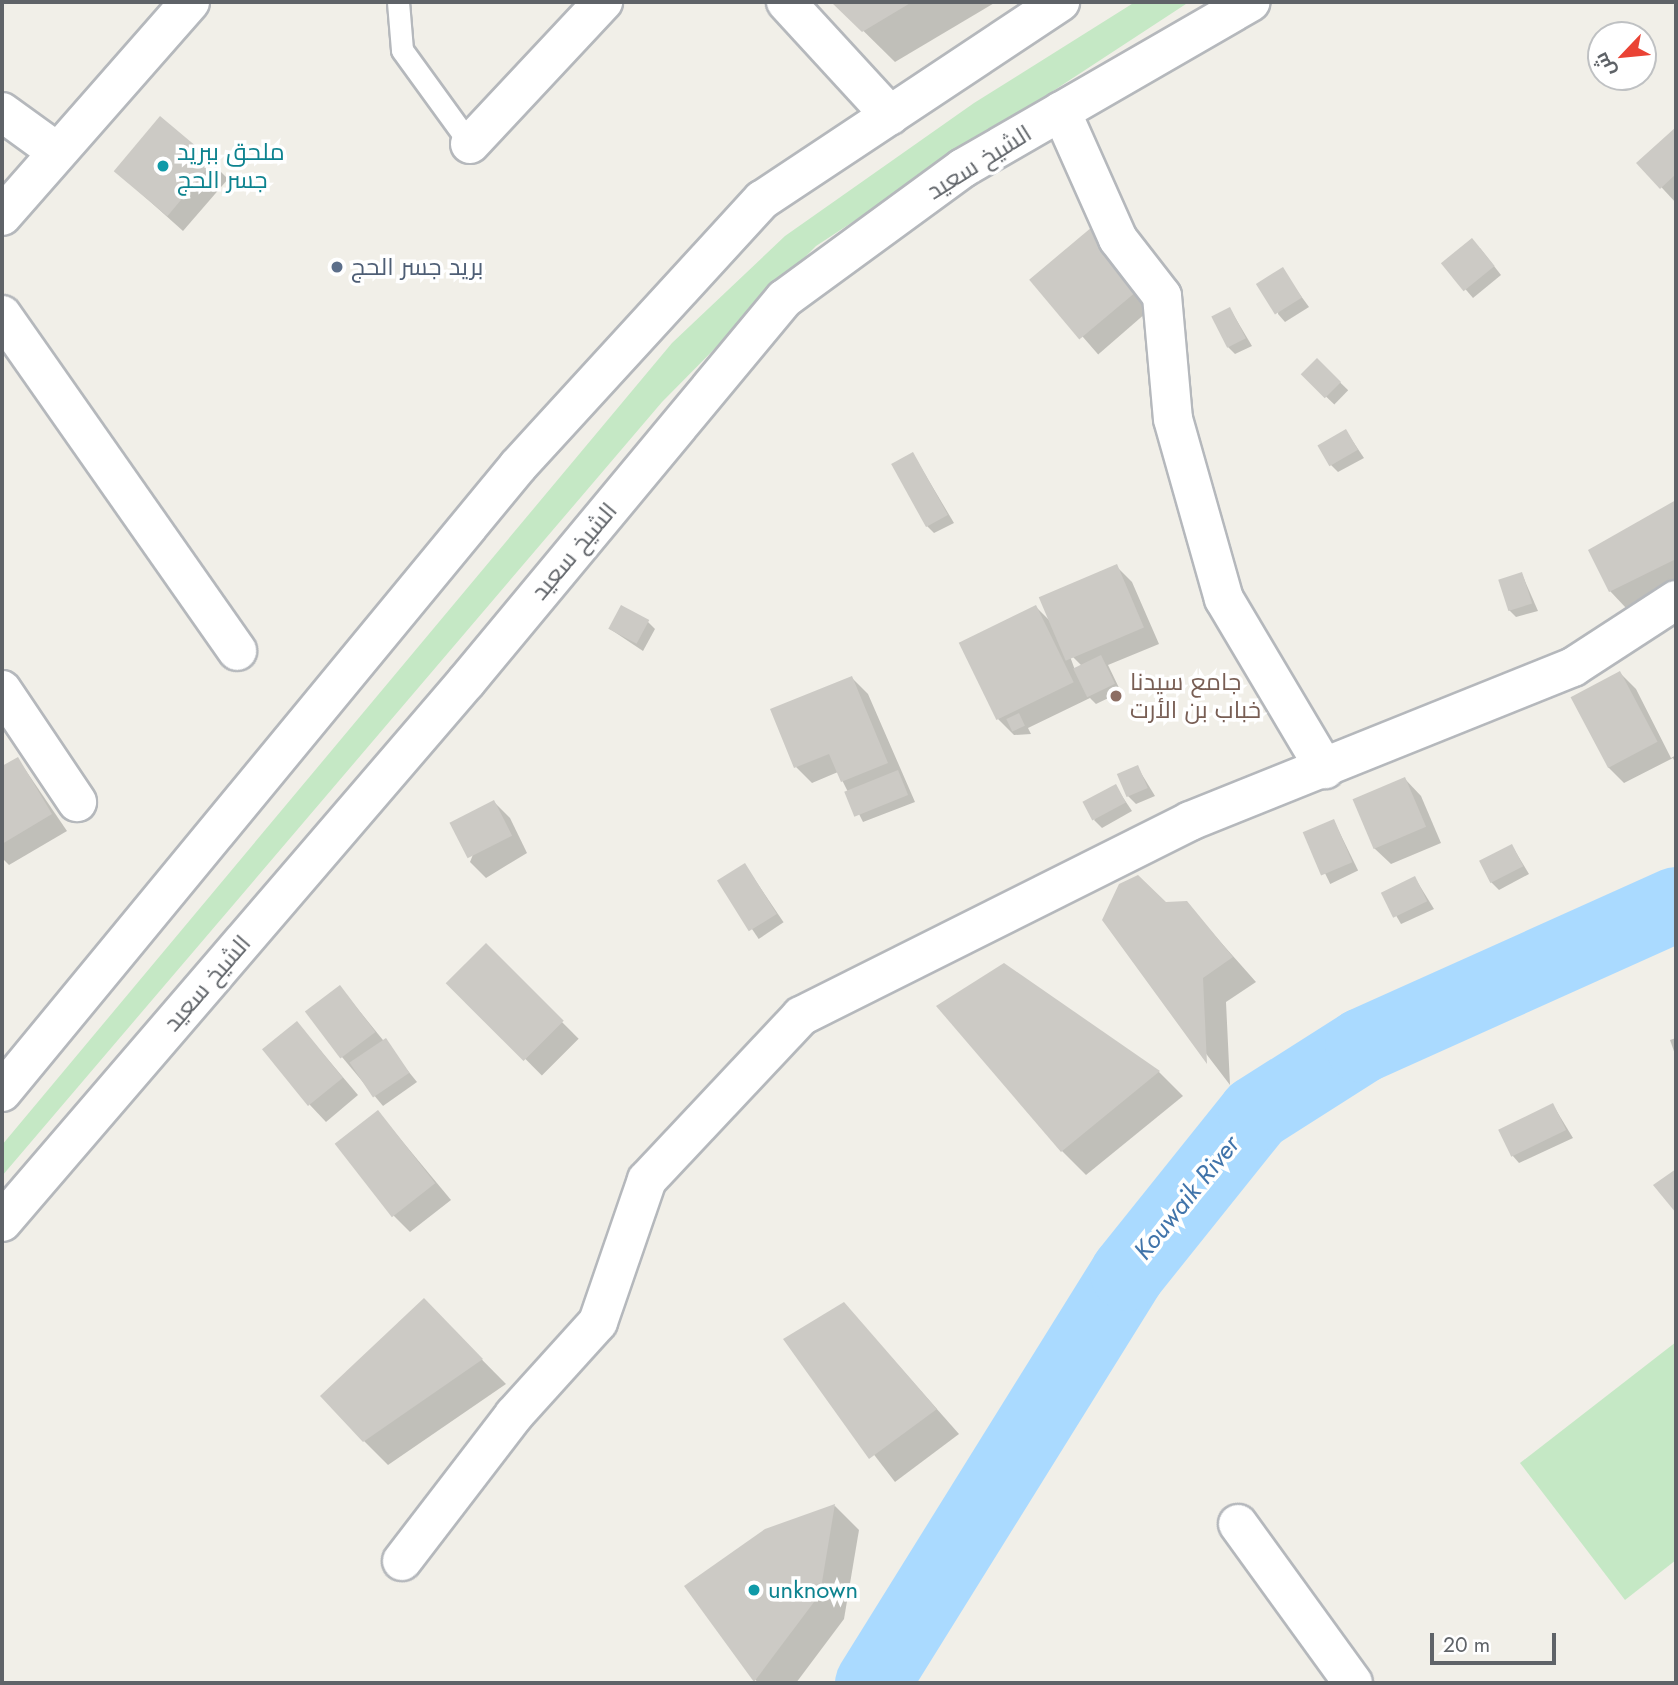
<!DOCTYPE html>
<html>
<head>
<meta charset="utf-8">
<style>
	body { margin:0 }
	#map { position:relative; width:1678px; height:1685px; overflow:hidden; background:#f1efe8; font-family:Jost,Cairo,sans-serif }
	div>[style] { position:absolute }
	.green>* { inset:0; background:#c5e8c5 }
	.shadow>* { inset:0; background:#0003; transform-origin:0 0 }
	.river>* { height:75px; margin:-37.5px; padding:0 37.5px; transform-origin:37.5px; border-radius:37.5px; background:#aadaff }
	.building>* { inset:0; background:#cccac5; transform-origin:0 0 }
	.roads { filter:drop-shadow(2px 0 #b5b8bc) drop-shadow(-2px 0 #b5b8bc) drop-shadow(0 2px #b5b8bc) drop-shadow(0 -2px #b5b8bc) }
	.service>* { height:21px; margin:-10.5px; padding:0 10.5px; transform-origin:10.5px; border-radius:10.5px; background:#fff }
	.minor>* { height:38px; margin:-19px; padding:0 19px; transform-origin:19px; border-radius:19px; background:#fff }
	.secondary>* { height:38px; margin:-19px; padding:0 19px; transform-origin:19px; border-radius:19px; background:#fff }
	.dots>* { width:19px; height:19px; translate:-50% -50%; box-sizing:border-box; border:4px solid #fff; border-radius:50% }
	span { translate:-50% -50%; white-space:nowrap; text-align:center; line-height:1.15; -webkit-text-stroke:7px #fff; paint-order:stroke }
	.culture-label { font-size:24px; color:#0d838f }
	.left { translate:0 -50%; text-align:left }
	.street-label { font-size:24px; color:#5f6368 }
	.service-label { font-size:24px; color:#4e5e75 }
	.education-label { font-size:24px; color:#785e54 }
	.water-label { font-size:26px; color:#4174aa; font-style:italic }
	.frame { position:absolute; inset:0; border:4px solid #5f6368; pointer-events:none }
	.north { position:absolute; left:1587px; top:21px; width:70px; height:70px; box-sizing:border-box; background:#fff; border:2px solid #bfc1c3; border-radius:50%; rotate:244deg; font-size:19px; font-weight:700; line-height:28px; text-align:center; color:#5f6368 }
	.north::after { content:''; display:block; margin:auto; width:24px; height:32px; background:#ea4335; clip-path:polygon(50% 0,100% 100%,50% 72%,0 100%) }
	.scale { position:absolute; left:1430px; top:1633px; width:126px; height:32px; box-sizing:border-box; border:4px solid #5f6368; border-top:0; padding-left:9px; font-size:21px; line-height:24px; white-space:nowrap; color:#5f6368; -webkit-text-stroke:5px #fff; paint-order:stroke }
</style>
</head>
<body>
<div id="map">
	<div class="green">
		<div style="clip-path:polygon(1135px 2px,1189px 2px,816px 246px,662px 402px,2px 1176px,2px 1145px,672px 343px,785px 236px,974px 103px)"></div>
		<div style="clip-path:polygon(1676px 1342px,1676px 1560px,1625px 1600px,1520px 1463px)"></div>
	</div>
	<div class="shadow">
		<div style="clip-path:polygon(834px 2px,996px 2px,895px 62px)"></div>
		<div style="clip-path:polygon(1676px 129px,1676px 203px,1639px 163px)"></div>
		<div style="clip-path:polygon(212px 163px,228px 179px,183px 231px,116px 171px)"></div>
		<div style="left:1092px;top:230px;width:98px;height:77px;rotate:49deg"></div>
		<div style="clip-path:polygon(1480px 248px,1501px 275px,1473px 298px,1443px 263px)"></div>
		<div style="clip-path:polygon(1282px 270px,1309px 307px,1285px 322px,1278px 314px)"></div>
		<div style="clip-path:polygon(1230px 309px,1252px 346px,1235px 354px,1228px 347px)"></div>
		<div style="left:1318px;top:361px;width:42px;height:20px;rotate:44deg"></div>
		<div style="clip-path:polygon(1346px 431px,1364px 458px,1338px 472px,1330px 464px)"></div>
		<div style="clip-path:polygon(913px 454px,954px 523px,934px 533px,927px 526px)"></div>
		<div style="clip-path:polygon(1676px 502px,1676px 583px,1626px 608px,1610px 591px,1590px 551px)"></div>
		<div style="clip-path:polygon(evenodd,1116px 566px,1132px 582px,1159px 644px,1108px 665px,1121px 692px,1096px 704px,1090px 698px,1028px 728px,1031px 734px,1014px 735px,998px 719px,1036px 607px,1056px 627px,1116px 566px,1064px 640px,1073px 657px,1082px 666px,1075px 670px,1064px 640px)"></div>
		<div style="clip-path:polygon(1522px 574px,1538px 611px,1516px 617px,1508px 609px)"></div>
		<div style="clip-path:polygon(647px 621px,655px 629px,643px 651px,610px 629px)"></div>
		<div style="clip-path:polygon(1620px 673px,1636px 689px,1671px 758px,1676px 755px,1676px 765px,1673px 758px,1624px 783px,1608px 767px)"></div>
		<div style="clip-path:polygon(852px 678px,868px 694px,915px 802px,863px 822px,838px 772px,812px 783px,796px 767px)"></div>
		<div style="clip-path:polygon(18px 759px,67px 831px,9px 865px,2px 858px,2px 768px)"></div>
		<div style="clip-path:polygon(1138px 768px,1155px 796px,1136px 804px,1128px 796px)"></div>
		<div style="clip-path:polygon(1405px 779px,1421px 796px,1441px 843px,1391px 864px,1374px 848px)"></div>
		<div style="clip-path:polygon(1116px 787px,1132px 811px,1102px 828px,1094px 820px)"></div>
		<div style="clip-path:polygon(494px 802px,510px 818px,527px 853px,486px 878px,470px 862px)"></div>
		<div style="left:1334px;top:821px;width:55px;height:31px;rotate:64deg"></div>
		<div style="clip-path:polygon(1512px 846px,1529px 874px,1499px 890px,1491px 882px)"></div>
		<div style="left:745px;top:865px;width:69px;height:30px;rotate:56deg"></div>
		<div style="clip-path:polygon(1415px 878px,1434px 909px,1401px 924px,1383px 893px)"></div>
		<div style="clip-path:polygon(1186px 903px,1256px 982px,1226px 1002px,1230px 1085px,1104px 920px)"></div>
		<div style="left:486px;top:946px;width:131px;height:52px;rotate:45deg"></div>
		<div style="clip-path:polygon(1004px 965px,1159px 1072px,1183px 1096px,1086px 1175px,1062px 1151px)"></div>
		<div style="clip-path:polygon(340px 987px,417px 1082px,383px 1106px,342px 1057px)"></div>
		<div style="clip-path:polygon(297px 1023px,358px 1095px,326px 1122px,310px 1105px)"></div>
		<div style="clip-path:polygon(1676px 1038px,1676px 1057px,1670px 1040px)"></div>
		<div style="clip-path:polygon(1553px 1105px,1573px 1138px,1519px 1163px,1512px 1155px)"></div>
		<div style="clip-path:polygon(378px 1112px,451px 1200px,410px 1232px,394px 1216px)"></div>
		<div style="clip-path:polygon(424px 1301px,506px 1384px,388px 1465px,364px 1441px)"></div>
		<div style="clip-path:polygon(844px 1304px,959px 1434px,895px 1482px,786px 1340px)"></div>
		<div style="clip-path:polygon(835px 1506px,859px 1530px,844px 1619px,796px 1683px,758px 1683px,687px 1587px,766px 1531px)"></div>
	</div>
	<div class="river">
		<div style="left:872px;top:1683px;width:483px;rotate:-58.1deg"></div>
		<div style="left:1127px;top:1273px;width:205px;rotate:-51.3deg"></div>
		<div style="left:1255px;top:1113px;width:127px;rotate:-32.4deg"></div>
		<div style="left:1362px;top:1045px;width:344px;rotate:-24.2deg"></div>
	</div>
	<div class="building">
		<div style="clip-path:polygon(831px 2px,912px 2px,862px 32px)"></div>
		<div style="left:160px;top:116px;width:70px;height:72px;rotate:40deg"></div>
		<div style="clip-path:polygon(1676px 127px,1676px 174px,1660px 189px,1636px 163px)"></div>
		<div style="left:1092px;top:227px;width:78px;height:82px;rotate:50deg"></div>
		<div style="left:1472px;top:238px;width:36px;height:40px;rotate:51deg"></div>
		<div style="left:1283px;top:267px;width:36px;height:32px;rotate:58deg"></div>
		<div style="left:1230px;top:307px;width:35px;height:21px;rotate:63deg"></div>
		<div style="left:1317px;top:358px;width:34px;height:23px;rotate:45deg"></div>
		<div style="left:1346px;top:429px;width:24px;height:33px;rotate:60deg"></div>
		<div style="left:913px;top:452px;width:72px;height:25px;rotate:61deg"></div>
		<div style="clip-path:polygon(1676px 500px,1676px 559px,1609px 592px,1588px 550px)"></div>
		<div style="left:1117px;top:564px;width:69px;height:85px;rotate:67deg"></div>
		<div style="left:1522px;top:572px;width:33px;height:25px;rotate:72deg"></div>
		<div style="left:621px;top:605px;width:32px;height:27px;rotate:28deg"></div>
		<div style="left:1036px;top:605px;width:86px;height:86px;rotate:64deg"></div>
		<div style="left:1101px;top:655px;width:32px;height:31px;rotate:64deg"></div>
		<div style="left:1620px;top:671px;width:80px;height:56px;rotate:62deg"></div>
		<div style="clip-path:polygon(852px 676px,888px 763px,841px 782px,829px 754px,794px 768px,770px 709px)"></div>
		<div style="left:1019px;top:713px;width:14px;height:14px;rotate:65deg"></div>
		<div style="clip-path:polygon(18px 757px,52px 814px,2px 844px,2px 766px)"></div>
		<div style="left:1138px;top:765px;width:25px;height:23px;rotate:67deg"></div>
		<div style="left:898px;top:770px;width:27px;height:58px;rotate:68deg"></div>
		<div style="left:1405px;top:777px;width:54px;height:57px;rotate:67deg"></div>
		<div style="left:1116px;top:784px;width:21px;height:38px;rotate:62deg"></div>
		<div style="left:494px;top:800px;width:40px;height:50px;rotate:63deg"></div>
		<div style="left:1334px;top:819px;width:47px;height:34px;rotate:67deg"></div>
		<div style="left:1512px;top:844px;width:25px;height:37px;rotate:63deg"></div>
		<div style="left:745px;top:863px;width:60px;height:33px;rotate:58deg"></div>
		<div style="clip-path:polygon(1138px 875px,1166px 902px,1187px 901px,1233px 957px,1203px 978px,1207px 1064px,1102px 920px,1119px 884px)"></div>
		<div style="left:1415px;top:876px;width:28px;height:38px;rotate:64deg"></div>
		<div style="left:486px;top:943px;width:110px;height:57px;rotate:45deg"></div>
		<div style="clip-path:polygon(1004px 963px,1160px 1071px,1061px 1152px,936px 1006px)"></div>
		<div style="left:340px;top:985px;width:59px;height:44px;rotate:53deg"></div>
		<div style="left:297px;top:1021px;width:73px;height:45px;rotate:51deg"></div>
		<div style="left:386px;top:1038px;width:42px;height:44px;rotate:56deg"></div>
		<div style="left:1553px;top:1103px;width:30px;height:61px;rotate:64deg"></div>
		<div style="left:378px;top:1110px;width:93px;height:55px;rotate:52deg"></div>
		<div style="clip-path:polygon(1676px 1169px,1676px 1213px,1653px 1185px)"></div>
		<div style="clip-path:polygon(424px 1298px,483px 1359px,363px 1442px,320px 1396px)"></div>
		<div style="clip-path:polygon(844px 1302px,937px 1409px,869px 1459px,783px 1339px)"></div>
		<div style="clip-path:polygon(835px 1504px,820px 1594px,754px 1682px,684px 1586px,765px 1529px)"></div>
	</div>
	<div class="roads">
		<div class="service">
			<div style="left:398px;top:2px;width:48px;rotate:85.2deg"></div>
			<div style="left:402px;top:50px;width:116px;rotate:54.1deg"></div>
		</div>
		<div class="minor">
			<div style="left:786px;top:2px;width:154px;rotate:47.4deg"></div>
			<div style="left:1061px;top:111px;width:140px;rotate:66deg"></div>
			<div style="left:1118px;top:239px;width:72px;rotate:52.3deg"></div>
			<div style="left:1162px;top:296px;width:123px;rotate:84.9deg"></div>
			<div style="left:1173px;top:419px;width:187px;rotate:74.2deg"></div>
			<div style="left:1224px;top:599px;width:198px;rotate:59.3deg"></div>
			<div style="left:2px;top:112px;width:68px;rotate:36deg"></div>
			<div style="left:470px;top:144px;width:195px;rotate:-46.9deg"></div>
			<div style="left:2px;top:216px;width:285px;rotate:-48.7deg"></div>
			<div style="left:2px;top:315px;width:410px;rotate:55deg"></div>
			<div style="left:2px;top:690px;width:135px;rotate:56.2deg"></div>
			<div style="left:1238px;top:1524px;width:196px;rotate:54.1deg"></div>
			<div style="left:402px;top:1561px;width:184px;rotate:-52.5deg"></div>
			<div style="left:514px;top:1415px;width:125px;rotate:-47.9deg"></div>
			<div style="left:598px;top:1322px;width:150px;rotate:-71deg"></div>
			<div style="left:647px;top:1180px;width:225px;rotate:-46.8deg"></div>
			<div style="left:801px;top:1016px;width:435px;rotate:-26.6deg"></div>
			<div style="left:1190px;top:821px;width:413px;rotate:-21.9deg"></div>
			<div style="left:1573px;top:667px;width:123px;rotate:-33deg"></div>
		</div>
		<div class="secondary">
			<div style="left:2px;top:1092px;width:811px;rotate:-50.5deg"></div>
			<div style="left:518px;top:466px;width:361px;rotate:-47.5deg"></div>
			<div style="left:762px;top:200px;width:358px;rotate:-33.6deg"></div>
			<div style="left:2px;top:1222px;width:712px;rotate:-49.33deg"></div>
			<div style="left:466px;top:682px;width:498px;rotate:-50.3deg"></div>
			<div style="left:784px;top:299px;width:222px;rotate:-36.2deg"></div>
			<div style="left:963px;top:168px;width:332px;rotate:-30deg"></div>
		</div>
	</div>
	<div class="dots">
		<div style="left:163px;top:166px;background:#0f9aa8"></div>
		<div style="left:337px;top:267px;background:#5c6f8a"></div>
		<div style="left:1116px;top:696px;background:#8d6e63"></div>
		<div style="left:754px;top:1590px;background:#0f9aa8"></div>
	</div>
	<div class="culture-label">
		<span class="left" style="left:177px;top:166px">ملحق ببريد<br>جسر الحج</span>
		<span class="left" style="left:768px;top:1590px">unknown</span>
	</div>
	<div class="street-label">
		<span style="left:979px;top:162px;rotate:-32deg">الشيخ سعيد</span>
		<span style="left:574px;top:551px;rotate:-50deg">الشيخ سعيد</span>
		<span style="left:207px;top:983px;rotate:-49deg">الشيخ سعيد</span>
	</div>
	<div class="service-label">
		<span class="left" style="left:351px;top:267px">بريد جسر الحج</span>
	</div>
	<div class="education-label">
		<span class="left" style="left:1130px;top:696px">جامع سيدنا<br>خباب بن الأرت</span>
	</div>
	<div class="water-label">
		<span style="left:1187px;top:1198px;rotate:-51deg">Kouwaik River</span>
	</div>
	<div class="frame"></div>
	<div class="north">ش</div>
	<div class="scale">20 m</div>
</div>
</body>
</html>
